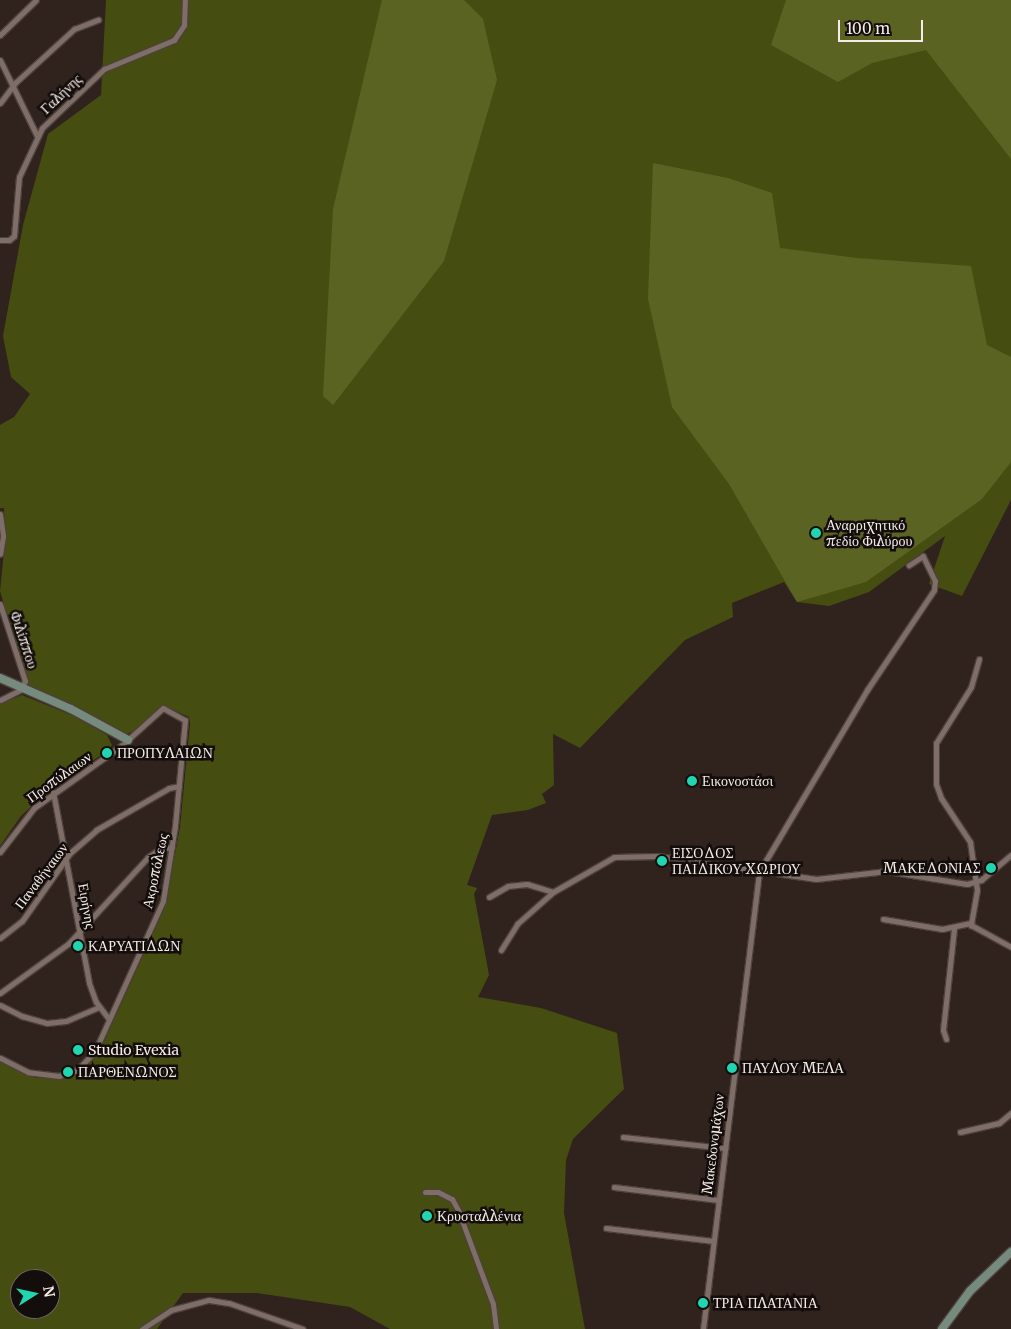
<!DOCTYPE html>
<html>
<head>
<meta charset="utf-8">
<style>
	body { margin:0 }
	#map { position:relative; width:1011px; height:1329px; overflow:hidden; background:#30221d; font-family:Merriweather,serif }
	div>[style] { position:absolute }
	.green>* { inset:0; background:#464d11 }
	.forest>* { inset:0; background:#5b6322 }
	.roads { filter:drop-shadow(1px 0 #4d413d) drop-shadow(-1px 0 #4d413d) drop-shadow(0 1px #4d413d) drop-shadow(0 -1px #4d413d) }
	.street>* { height:5px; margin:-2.5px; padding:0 2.5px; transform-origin:2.5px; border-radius:2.5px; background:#7f6e67 }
	.secondary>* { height:8px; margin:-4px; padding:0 4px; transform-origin:4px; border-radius:4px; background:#778a7e }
	.dots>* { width:14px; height:14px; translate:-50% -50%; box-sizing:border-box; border:2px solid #130d0b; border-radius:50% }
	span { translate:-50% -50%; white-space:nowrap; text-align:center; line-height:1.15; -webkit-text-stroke:5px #130d0b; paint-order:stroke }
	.street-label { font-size:14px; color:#f5ebe7 }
	.poi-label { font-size:14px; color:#f5ebe7 }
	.left { translate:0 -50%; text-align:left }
	.right { translate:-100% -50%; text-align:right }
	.north { position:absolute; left:10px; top:1269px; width:50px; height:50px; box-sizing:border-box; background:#130d0b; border:1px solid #6d6663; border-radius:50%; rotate:80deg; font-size:14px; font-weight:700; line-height:20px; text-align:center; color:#f5ebe7 }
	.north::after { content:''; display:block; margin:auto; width:18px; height:22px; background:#21d5b0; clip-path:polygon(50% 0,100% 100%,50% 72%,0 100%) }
	.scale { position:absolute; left:838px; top:20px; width:85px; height:22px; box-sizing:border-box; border:2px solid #f5ebe7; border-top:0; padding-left:6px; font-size:15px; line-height:18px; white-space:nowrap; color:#f5ebe7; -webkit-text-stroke:4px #130d0b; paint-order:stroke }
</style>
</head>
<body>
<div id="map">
	<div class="green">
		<div style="clip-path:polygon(evenodd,106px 0,1011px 0,1011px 500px,962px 596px,929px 584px,945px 536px,869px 592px,829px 606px,797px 602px,784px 582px,732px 603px,733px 617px,685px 640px,580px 748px,553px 734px,554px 785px,542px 794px,546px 803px,528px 810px,492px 815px,467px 885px,477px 888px,474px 894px,489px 975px,478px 997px,541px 1008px,617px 1033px,624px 1089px,573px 1139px,566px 1160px,564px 1213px,585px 1329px,390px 1329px,350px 1307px,257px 1293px,183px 1293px,157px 1329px,0 1329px,0 1061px,36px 1078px,63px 1078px,82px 1071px,102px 1046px,165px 907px,180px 827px,190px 724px,189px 717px,163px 705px,134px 731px,127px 734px,78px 707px,29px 689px,0 591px,5px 542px,4px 508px,0 508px,0 425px,14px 417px,30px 394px,11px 377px,3px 336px,23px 225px,48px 134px,101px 95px,106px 0,20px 1279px,50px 1279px,50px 1309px,20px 1309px,20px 1279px)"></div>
		<div style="clip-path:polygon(22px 695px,74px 716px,107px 735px,112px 745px,108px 751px,55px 784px,21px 816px,0 846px,0 704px)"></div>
	</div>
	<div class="forest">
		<div style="clip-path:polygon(382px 0,464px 0,483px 19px,497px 80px,444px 261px,333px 405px,323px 396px,333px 209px)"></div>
		<div style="clip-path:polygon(786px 0,1011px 0,1011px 159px,926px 50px,872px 63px,838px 82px,771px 45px)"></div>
		<div style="clip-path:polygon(653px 163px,728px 178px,772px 193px,780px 248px,857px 258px,971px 266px,987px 345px,1011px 357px,1011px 462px,982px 499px,866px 582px,797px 602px,729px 484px,672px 407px,648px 299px)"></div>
	</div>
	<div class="roads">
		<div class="street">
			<div style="left:0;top:35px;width:50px;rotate:-44.2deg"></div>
			<div style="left:0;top:60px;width:85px;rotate:64deg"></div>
			<div style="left:0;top:103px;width:26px;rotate:-53deg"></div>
			<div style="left:16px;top:82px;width:79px;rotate:-42.4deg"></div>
			<div style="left:74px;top:29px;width:26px;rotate:-21deg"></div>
			<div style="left:0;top:240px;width:9px"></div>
			<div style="left:9px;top:240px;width:6px;rotate:-39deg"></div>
			<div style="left:14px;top:236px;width:59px;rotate:-85.2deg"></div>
			<div style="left:19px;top:177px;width:54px;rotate:-64.9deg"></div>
			<div style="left:42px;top:128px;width:86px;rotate:-43.6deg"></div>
			<div style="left:104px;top:69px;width:76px;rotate:-22.5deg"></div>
			<div style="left:174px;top:40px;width:18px;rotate:-56deg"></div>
			<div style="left:184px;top:25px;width:25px;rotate:-88deg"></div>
			<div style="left:0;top:514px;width:22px;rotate:82deg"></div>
			<div style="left:3px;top:536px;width:18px;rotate:99deg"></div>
			<div style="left:0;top:604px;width:81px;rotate:72deg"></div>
			<div style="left:25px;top:681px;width:10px;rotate:119deg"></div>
			<div style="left:20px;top:690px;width:22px;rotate:153deg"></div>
			<div style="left:979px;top:659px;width:29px;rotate:106deg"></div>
			<div style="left:971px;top:687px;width:66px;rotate:122deg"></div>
			<div style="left:936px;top:743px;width:41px;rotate:90deg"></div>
			<div style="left:936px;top:784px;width:15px;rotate:70deg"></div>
			<div style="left:941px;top:798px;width:53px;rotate:56.6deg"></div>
			<div style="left:970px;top:842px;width:49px;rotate:81.7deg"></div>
			<div style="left:977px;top:890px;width:36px;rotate:100deg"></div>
			<div style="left:971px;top:925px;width:46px;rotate:28.8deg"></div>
			<div style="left:53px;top:792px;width:194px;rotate:79.3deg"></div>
			<div style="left:89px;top:983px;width:20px;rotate:70deg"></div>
			<div style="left:96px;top:1002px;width:21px;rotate:53deg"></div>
			<div style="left:0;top:852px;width:56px;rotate:-52.3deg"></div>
			<div style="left:34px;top:808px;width:108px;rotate:-35.6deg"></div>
			<div style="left:122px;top:745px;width:55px;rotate:-42.1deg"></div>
			<div style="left:163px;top:708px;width:25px;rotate:29deg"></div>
			<div style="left:185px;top:720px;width:106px;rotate:95.4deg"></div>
			<div style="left:175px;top:826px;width:76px;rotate:99.1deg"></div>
			<div style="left:163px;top:901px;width:165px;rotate:114.4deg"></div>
			<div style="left:95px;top:1051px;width:26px;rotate:133deg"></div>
			<div style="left:77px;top:1070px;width:19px;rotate:162deg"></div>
			<div style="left:59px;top:1076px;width:31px;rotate:-173deg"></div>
			<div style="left:28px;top:1072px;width:31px;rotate:-153deg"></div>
			<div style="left:489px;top:897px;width:22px;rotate:-30deg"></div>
			<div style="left:508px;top:886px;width:19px;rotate:-6deg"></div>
			<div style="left:527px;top:884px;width:27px;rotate:17deg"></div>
			<div style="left:883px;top:919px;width:60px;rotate:9.6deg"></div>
			<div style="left:942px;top:929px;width:30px;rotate:-12deg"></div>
			<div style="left:0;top:938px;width:28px;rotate:-38deg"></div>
			<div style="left:22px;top:921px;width:83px;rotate:-54.8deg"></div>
			<div style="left:70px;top:853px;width:35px;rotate:-41deg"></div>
			<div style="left:96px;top:830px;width:84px;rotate:-29.9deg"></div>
			<div style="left:169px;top:788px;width:10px;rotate:-11deg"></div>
			<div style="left:501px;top:950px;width:31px;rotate:-58deg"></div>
			<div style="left:517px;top:924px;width:48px;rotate:-41.6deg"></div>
			<div style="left:553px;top:892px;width:70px;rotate:-29.8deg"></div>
			<div style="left:614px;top:857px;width:44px;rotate:-1.3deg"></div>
			<div style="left:658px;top:856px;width:160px;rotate:8.3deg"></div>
			<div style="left:816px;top:879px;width:71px;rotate:-6.4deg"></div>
			<div style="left:887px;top:871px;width:81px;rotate:9.2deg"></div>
			<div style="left:967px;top:884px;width:15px;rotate:-16deg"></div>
			<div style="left:981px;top:880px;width:39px;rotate:-40deg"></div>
			<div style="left:0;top:993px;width:85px;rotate:-35.9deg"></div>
			<div style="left:69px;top:943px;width:117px;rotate:-47.4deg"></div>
			<div style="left:148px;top:857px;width:14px;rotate:-34deg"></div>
			<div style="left:160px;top:849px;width:12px;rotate:-9deg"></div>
			<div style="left:0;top:1005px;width:25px;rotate:27deg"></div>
			<div style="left:22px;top:1016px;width:26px;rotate:16deg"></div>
			<div style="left:47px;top:1023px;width:19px;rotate:-6deg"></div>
			<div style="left:66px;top:1021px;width:36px;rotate:-23deg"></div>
			<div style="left:946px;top:1039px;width:9px;rotate:-108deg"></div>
			<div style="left:943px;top:1030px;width:103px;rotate:-83.8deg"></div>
			<div style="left:960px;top:1132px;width:40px;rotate:-13deg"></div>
			<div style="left:999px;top:1123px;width:16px;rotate:-40deg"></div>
			<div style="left:623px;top:1137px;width:103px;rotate:6.2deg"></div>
			<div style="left:614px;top:1187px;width:105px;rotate:7.1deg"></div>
			<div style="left:425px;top:1192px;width:13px"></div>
			<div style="left:438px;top:1192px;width:16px;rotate:27deg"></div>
			<div style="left:452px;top:1199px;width:13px;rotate:61deg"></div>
			<div style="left:458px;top:1210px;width:100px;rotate:69.6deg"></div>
			<div style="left:493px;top:1304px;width:25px;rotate:83deg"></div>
			<div style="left:606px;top:1228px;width:108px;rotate:6.9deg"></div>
			<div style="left:142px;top:1329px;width:35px;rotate:-33deg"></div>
			<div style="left:171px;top:1310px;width:39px;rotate:-15deg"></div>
			<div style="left:209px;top:1300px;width:20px;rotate:9deg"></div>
			<div style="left:229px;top:1303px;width:78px;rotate:19.4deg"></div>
			<div style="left:703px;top:1329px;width:460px;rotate:-83deg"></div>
			<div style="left:759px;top:872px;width:212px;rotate:-59.3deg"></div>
			<div style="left:867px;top:690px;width:120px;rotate:-56.2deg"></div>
			<div style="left:934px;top:590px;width:9px;rotate:-84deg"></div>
			<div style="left:935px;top:581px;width:28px;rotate:-116deg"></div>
			<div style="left:923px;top:556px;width:17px;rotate:147deg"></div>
		</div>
		<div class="secondary">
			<div style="left:0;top:678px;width:77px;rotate:23.6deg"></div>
			<div style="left:71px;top:709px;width:65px;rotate:28.5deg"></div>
			<div style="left:942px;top:1329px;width:47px;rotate:-53.6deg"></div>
			<div style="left:970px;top:1291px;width:57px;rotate:-43.6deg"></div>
		</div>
	</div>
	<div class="dots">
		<div style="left:816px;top:533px;background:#21d5b0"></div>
		<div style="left:107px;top:753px;background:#21d5b0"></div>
		<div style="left:692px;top:781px;background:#21d5b0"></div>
		<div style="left:662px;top:861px;background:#21d5b0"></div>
		<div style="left:991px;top:868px;background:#21d5b0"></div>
		<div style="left:78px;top:946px;background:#21d5b0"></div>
		<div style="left:78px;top:1050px;background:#21d5b0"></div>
		<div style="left:732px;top:1068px;background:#21d5b0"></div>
		<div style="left:68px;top:1072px;background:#21d5b0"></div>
		<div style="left:427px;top:1216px;background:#21d5b0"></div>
		<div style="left:703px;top:1303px;background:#21d5b0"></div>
	</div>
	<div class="street-label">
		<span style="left:61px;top:94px;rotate:-44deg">Γαλήνης</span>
		<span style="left:24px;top:640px;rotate:72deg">Φιλίππου</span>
		<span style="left:59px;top:777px;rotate:-36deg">Προπύλαιων</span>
		<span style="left:155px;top:871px;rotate:-78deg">Ακροπόλεως</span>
		<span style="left:41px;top:876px;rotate:-53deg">Παναθήναιων</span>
		<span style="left:87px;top:906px;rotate:80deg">Ειρήνης</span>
		<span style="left:713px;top:1144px;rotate:-83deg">Μακεδονομάχων</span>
	</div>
	<div class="poi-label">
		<span class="left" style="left:826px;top:533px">Αναρριχητικό<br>πεδίο Φιλύρου</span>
		<span class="left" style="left:117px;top:753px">ΠΡΟΠΥΛΑΙΩΝ</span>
		<span class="left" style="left:702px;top:781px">Εικονοστάσι</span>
		<span class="left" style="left:672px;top:861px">ΕΙΣΟΔΟΣ<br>ΠΑΙΔΙΚΟΥ ΧΩΡΙΟΥ</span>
		<span class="right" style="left:981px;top:868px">ΜΑΚΕΔΟΝΙΑΣ</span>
		<span class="left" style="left:88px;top:946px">ΚΑΡΥΑΤΙΔΩΝ</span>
		<span class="left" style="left:88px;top:1050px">Studio Evexia</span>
		<span class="left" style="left:742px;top:1068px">ΠΑΥΛΟΥ ΜΕΛΑ</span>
		<span class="left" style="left:78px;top:1072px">ΠΑΡΘΕΝΩΝΟΣ</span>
		<span class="left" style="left:437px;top:1216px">Κρυσταλλένια</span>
		<span class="left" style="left:713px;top:1303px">ΤΡΙΑ ΠΛΑΤΑΝΙΑ</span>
	</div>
	<div class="north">N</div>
	<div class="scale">100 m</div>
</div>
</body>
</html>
